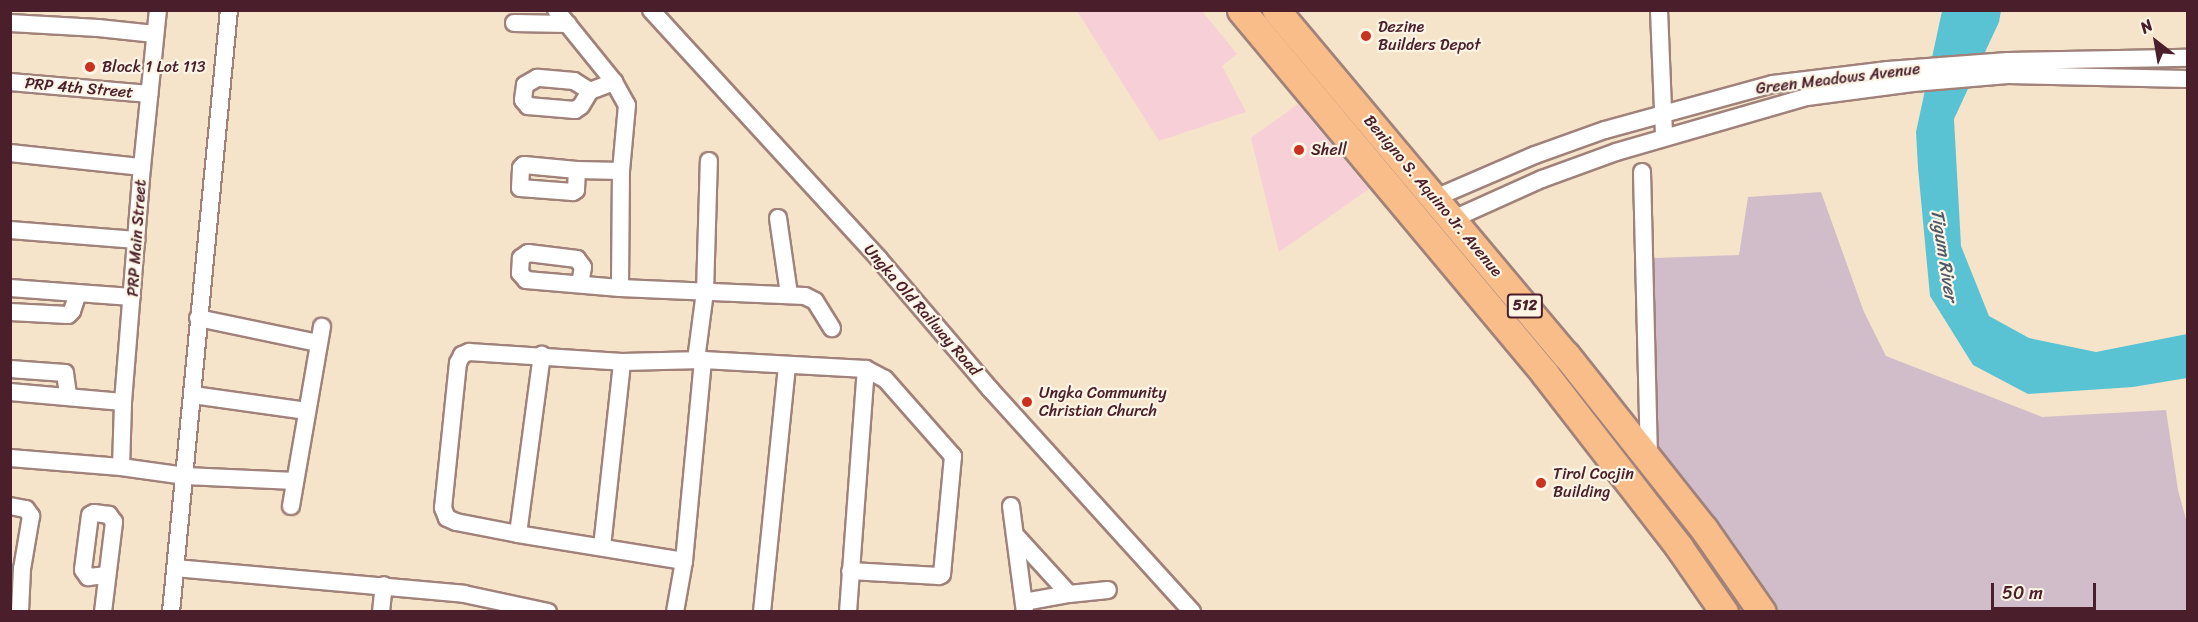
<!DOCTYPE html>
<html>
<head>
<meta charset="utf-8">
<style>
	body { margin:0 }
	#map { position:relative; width:2198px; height:622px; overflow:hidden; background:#f5e4ca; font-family:Sriracha,sans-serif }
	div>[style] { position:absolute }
	.built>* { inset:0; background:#f6cfd7 }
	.industrial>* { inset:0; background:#d1bdc9 }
	.water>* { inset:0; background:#59c3d4 }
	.roads { filter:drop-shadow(2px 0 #a0827a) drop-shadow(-2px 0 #a0827a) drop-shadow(0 2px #a0827a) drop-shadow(0 -2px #a0827a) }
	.minor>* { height:16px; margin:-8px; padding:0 8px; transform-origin:8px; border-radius:8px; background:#fff }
	.primary>* { height:27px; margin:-13.5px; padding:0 13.5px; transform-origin:13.5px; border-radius:13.5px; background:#f8bd89 }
	.dots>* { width:16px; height:16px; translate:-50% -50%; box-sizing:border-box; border:3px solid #fcf5e5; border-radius:50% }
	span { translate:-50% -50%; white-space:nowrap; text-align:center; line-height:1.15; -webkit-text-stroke:4.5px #fcf5e5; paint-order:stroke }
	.shield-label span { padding:2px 4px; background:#fcf5e5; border:2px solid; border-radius:4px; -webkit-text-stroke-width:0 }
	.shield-label { font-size:15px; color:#4a1f2b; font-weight:700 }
	.poi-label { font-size:16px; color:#4a1f2b }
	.left { translate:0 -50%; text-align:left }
	.street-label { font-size:16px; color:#4a1f2b }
	.water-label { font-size:18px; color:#4f5866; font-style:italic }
	.frame { position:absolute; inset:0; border:12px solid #4a1f2b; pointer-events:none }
	.north { position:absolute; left:2126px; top:12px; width:60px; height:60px; -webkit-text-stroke:4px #fcf5e5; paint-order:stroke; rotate:329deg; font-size:16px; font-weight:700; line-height:24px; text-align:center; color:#4a1f2b }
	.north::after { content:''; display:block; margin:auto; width:21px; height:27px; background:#4a1f2b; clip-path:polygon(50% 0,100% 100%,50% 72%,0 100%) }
	.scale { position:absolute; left:1991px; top:583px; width:105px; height:27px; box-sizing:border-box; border:3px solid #4a1f2b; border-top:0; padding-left:8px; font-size:18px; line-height:21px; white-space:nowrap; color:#4a1f2b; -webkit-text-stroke:4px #fcf5e5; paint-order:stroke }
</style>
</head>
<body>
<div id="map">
	<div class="built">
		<div style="clip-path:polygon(1077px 11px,1202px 11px,1237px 54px,1222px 66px,1246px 112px,1159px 141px)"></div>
		<div style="clip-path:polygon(1298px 104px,1369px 189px,1279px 252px,1251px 138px)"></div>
	</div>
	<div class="industrial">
		<div style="clip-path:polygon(1821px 192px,1864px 312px,1886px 356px,2042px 417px,2166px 410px,2178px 490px,2187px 523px,2187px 611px,1777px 611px,1726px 539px,1653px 449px,1654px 258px,1739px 255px,1748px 197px)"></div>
	</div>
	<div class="water">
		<div style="clip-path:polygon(1942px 11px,2001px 11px,1999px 22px,1954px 119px,1961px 246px,1989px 316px,2029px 338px,2096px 352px,2187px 334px,2187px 378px,2133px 387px,2028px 394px,1973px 365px,1930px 296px,1918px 168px,1916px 132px)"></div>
	</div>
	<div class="roads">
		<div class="minor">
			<div style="left:556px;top:10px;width:92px;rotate:51.1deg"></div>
			<div style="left:614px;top:82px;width:26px;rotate:61deg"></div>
			<div style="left:627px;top:105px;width:66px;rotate:95.2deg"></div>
			<div style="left:621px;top:171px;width:117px;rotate:90.5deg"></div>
			<div style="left:651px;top:10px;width:338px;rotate:47.5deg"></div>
			<div style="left:879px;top:259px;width:171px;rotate:49.5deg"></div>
			<div style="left:990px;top:389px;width:301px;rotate:47.8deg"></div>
			<div style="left:1659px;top:10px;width:126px;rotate:87.7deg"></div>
			<div style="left:10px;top:23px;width:88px;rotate:3.3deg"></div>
			<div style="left:98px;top:28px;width:57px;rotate:6deg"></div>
			<div style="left:514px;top:23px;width:54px;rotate:1.1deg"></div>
			<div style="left:10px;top:82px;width:140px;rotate:4.9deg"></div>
			<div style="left:590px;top:91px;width:19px;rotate:-148deg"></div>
			<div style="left:574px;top:81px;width:37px;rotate:-175deg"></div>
			<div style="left:537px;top:78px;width:14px;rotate:150deg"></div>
			<div style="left:525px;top:85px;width:15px;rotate:98deg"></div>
			<div style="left:523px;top:100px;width:8px;rotate:50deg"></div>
			<div style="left:528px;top:106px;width:47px;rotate:4.9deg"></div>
			<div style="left:575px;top:110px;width:7px;rotate:-34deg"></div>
			<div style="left:581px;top:106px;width:17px;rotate:-59deg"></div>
			<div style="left:590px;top:91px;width:26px;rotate:-21deg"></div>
			<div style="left:10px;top:153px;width:133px;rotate:6.1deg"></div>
			<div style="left:577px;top:170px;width:20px;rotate:93deg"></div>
			<div style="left:576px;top:190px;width:4px;rotate:146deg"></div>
			<div style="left:573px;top:192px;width:53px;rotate:-175.7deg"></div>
			<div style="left:520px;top:188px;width:20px;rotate:-87deg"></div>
			<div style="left:521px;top:168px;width:4px;rotate:-45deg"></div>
			<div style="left:524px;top:165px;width:53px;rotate:5.4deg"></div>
			<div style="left:577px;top:170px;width:44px;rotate:1.3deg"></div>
			<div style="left:1642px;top:172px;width:287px;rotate:88.6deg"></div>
			<div style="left:1435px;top:198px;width:109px;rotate:-23.3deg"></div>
			<div style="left:1535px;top:155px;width:74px;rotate:-19.7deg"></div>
			<div style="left:1605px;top:130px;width:174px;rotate:-15.3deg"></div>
			<div style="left:1773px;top:84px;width:116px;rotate:-6.9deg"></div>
			<div style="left:1888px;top:70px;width:120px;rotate:-4.3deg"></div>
			<div style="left:2008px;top:61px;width:180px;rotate:-1deg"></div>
			<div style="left:778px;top:218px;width:77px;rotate:81.8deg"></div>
			<div style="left:1453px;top:219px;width:98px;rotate:-24.2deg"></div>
			<div style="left:1542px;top:179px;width:79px;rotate:-20deg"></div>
			<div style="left:1616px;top:152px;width:199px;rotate:-16.1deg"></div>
			<div style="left:1807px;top:97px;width:107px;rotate:-7.5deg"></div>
			<div style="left:1913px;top:83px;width:95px;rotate:-4.8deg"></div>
			<div style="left:2008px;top:75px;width:180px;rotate:1.3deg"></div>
			<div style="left:10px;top:230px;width:127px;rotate:4.5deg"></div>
			<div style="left:580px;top:284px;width:17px;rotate:-80deg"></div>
			<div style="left:583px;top:267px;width:10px;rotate:-127deg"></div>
			<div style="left:577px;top:259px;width:49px;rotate:-173deg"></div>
			<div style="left:528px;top:253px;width:9px;rotate:144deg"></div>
			<div style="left:521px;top:258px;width:15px;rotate:94deg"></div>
			<div style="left:520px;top:273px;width:9px;rotate:49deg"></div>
			<div style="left:526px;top:280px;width:94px;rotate:4.9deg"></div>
			<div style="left:620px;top:288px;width:185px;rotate:2.5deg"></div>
			<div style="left:805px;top:296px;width:11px;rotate:27deg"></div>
			<div style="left:815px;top:301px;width:32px;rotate:58deg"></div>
			<div style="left:10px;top:288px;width:122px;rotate:4.2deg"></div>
			<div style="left:10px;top:312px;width:58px;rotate:3deg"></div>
			<div style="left:68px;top:315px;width:6px;rotate:-45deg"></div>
			<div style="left:72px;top:311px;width:18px;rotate:-71deg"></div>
			<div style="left:198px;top:318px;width:123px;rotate:11.8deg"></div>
			<div style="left:696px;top:360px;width:69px;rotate:-82.5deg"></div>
			<div style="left:705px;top:292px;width:131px;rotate:-88.3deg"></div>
			<div style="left:10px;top:369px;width:55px;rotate:4.2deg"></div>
			<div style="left:65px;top:373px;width:22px;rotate:82deg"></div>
			<div style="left:10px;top:392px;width:113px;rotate:5.1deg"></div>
			<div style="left:193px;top:395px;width:115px;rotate:8deg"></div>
			<div style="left:10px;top:458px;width:111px;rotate:4.6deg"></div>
			<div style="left:121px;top:467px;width:65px;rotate:8deg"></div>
			<div style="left:185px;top:476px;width:110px;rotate:2.6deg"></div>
			<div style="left:121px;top:467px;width:65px;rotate:-88.2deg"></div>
			<div style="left:123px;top:402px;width:236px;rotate:-85.4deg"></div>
			<div style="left:142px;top:167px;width:158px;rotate:-84.2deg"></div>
			<div style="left:10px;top:506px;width:16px;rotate:11deg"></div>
			<div style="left:26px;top:509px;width:9px;rotate:54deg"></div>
			<div style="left:31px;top:516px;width:54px;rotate:99.6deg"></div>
			<div style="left:22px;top:569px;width:43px;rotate:92.7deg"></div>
			<div style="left:291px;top:506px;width:182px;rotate:-80.2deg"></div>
			<div style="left:1011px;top:506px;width:107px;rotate:82.5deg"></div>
			<div style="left:518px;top:534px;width:181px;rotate:-82.4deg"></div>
			<div style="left:1017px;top:537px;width:77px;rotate:47.6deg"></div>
			<div style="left:1069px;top:594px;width:39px;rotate:-6deg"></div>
			<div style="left:602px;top:547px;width:186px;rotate:-83.8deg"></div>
			<div style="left:684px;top:561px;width:168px;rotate:-170.8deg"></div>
			<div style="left:518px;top:534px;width:63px;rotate:-169deg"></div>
			<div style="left:456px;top:522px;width:10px;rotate:-156deg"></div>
			<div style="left:447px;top:518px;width:11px;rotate:-112deg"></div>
			<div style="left:443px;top:508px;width:146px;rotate:-84.1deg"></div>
			<div style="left:458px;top:363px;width:9px;rotate:-63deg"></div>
			<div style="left:462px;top:355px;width:8px;rotate:-23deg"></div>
			<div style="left:469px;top:352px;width:153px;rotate:3.7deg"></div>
			<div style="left:622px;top:362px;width:81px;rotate:-1.4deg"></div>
			<div style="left:703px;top:360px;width:163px;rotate:3.2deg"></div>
			<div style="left:866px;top:369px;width:21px;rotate:28deg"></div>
			<div style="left:885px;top:379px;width:103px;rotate:48.6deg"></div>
			<div style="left:953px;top:456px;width:119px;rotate:95.3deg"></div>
			<div style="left:942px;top:574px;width:4px;rotate:146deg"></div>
			<div style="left:939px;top:576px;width:89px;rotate:-176.8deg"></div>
			<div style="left:175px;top:568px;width:290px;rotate:5.1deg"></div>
			<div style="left:464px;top:594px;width:86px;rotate:12.1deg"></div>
			<div style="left:1024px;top:602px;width:46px;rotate:-10.1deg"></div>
			<div style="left:103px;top:612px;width:91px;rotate:-83deg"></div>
			<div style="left:114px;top:522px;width:9px;rotate:-126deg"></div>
			<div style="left:109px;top:515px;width:15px;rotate:-172deg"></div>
			<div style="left:94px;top:513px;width:4px;rotate:153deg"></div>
			<div style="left:90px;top:515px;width:55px;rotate:97.3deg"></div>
			<div style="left:83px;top:570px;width:9px;rotate:54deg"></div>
			<div style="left:88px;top:577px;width:18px;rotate:-6deg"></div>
			<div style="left:171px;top:612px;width:605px;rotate:-84.5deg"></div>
			<div style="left:381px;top:612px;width:27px;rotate:-84deg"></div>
			<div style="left:675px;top:612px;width:52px;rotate:-80deg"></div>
			<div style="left:684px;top:561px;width:202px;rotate:-84.6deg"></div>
			<div style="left:762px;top:612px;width:247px;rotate:-84.2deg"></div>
			<div style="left:848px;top:612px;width:244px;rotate:-85.8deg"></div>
		</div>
		<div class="primary">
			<div style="left:1241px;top:10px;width:474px;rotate:50.1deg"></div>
			<div style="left:1545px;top:374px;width:219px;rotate:52.2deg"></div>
			<div style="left:1679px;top:547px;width:79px;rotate:55.3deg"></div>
			<div style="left:1276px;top:10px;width:451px;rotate:50deg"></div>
			<div style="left:1566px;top:355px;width:222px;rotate:51.6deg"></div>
			<div style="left:1704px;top:529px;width:101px;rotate:55.1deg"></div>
		</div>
	</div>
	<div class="dots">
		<div style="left:1366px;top:36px;background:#c8321e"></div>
		<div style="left:90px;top:67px;background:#c8321e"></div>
		<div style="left:1299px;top:150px;background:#c8321e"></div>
		<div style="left:1027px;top:402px;background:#c8321e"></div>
		<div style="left:1541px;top:483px;background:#c8321e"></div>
	</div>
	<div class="shield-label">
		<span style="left:1525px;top:306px">512</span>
	</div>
	<div class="poi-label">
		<span class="left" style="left:1378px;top:36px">Dezine<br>Builders Depot</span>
		<span class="left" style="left:102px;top:67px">Block 1 Lot 113</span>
		<span class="left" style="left:1311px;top:150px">Shell</span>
		<span class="left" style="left:1039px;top:402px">Ungka Community<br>Christian Church</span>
		<span class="left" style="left:1553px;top:483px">Tirol Cocjin<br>Building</span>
	</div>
	<div class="street-label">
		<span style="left:1838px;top:79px;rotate:-7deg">Green Meadows Avenue</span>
		<span style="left:79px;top:88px;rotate:5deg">PRP 4th Street</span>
		<span style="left:1433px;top:196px;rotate:50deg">Benigno S. Aquino Jr. Avenue</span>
		<span style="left:137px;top:238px;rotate:-86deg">PRP Main Street</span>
		<span style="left:922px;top:310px;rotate:49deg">Ungka Old Railway Road</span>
	</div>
	<div class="water-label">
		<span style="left:1944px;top:255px;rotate:81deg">Tigum River</span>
	</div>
	<div class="frame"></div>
	<div class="north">N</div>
	<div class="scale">50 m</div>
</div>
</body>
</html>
